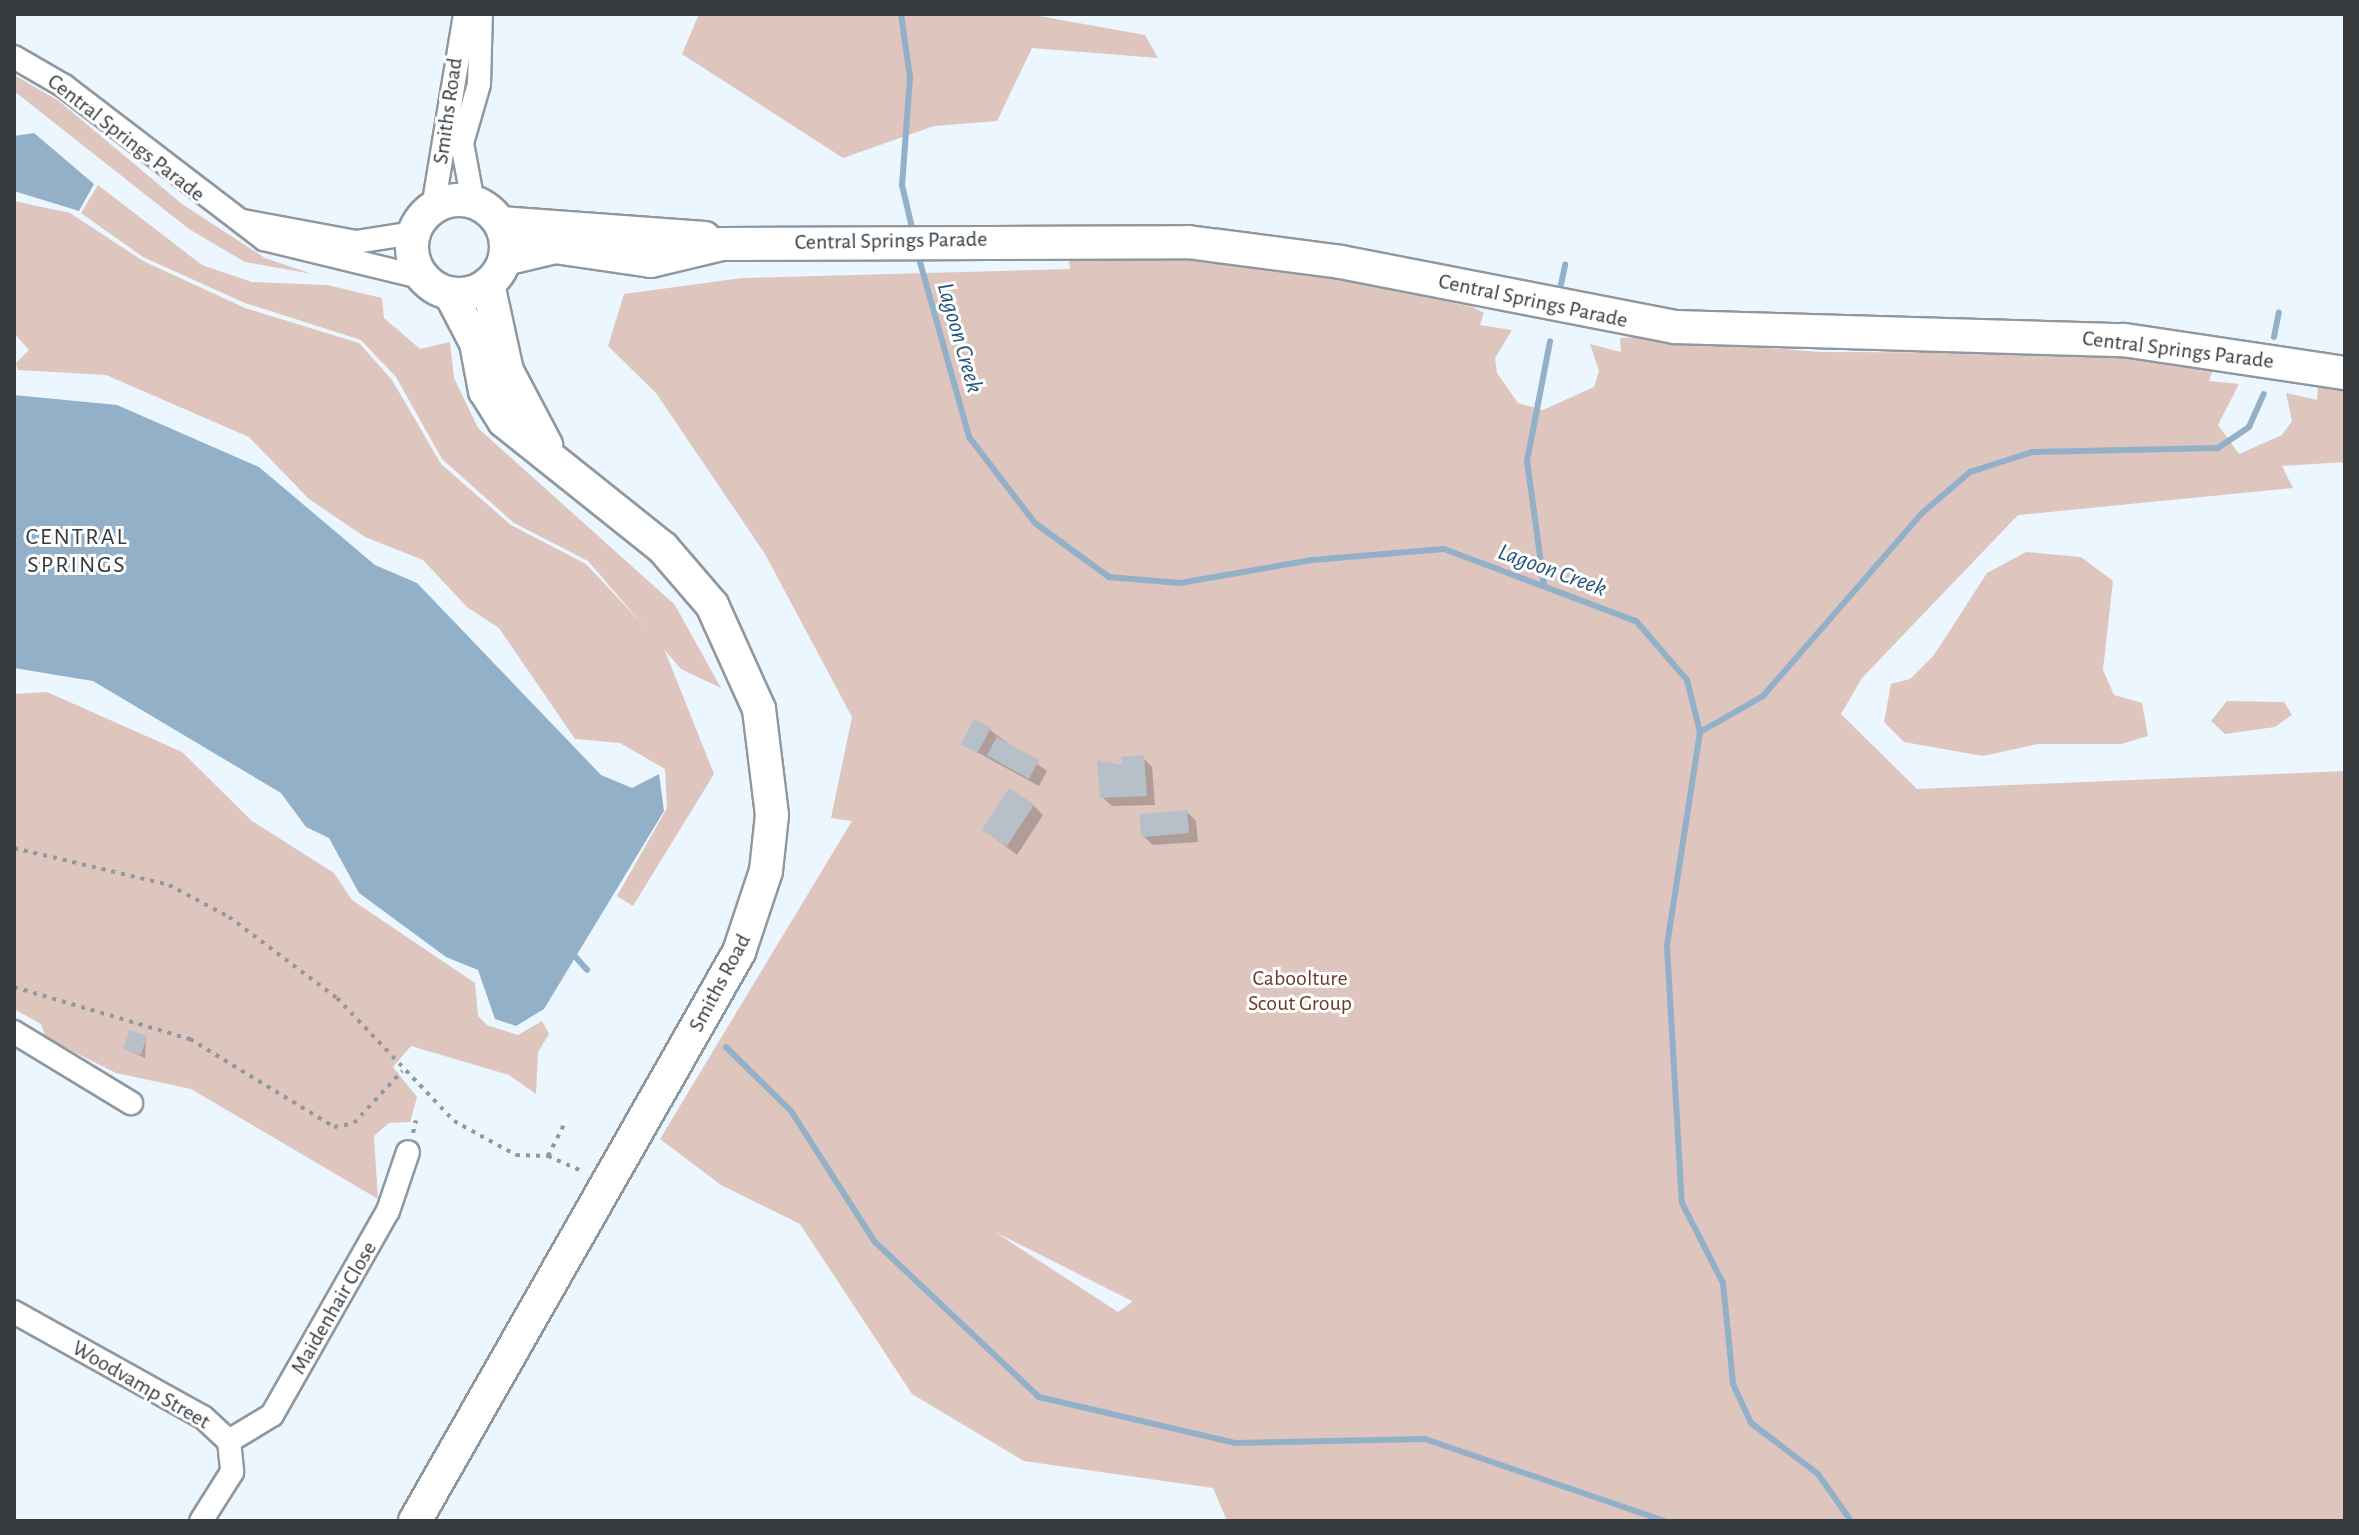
<!DOCTYPE html>
<html>
<head>
<meta charset="utf-8">
<style>
	body { margin:0 }
	#map { position:relative; width:2359px; height:1535px; overflow:hidden; background:#ecf6ff; font-family:"Alegreya Sans",sans-serif }
	div>[style] { position:absolute }
	.green>* { inset:0; background:#dec5be }
	.water>* { inset:0; background:#93b0c9 }
	.shadow>* { inset:0; background:#0003 }
	.stream>* { height:6px; margin:-3px; padding:0 3px; transform-origin:3px; border-radius:3px; background:#93b0c9 }
	.building>* { inset:0; background:#b7c0c9; transform-origin:0 0 }
	.path>* { height:4px; margin-top:-2px; transform-origin:0; background:repeating-linear-gradient(90deg,#91989e 0 4px,transparent 0 10px) }
	.roads { filter:drop-shadow(2px 0 #8f989f) drop-shadow(-2px 0 #8f989f) drop-shadow(0 2px #8f989f) drop-shadow(0 -2px #8f989f) }
	.street>* { height:22px; margin:-11px; padding:0 11px; transform-origin:11px; border-radius:11px; background:#fff }
	.secondary>* { height:32px; margin:-16px; padding:0 16px; transform-origin:16px; border-radius:16px; background:#fff }
	.secondary>.ring { margin:-16px; padding:0; box-sizing:content-box; background:none; border:32px solid #fff; border-radius:50% }
	span { translate:-50% -50%; white-space:nowrap; text-align:center; line-height:1.15; -webkit-text-stroke:6px #fff; paint-order:stroke }
	.street-label { font-size:22px; color:#373b3e }
	.park-label { font-size:22px; color:#6d3a2a }
	.water-label { font-size:24px; color:#255578; font-style:italic }
	.neighbourhood-label { font-size:24px; color:#373b3e; letter-spacing:2px }
	.frame { position:absolute; inset:0; border:16px solid #373b3e; pointer-events:none }
</style>
</head>
<body>
<div id="map">
	<div class="green">
		<div style="clip-path:polygon(699px 14px,1028px 14px,1145px 35px,1158px 58px,1032px 48px,997px 121px,934px 126px,843px 158px,682px 54px)"></div>
		<div style="clip-path:polygon(14px 75px,59px 101px,182px 204px,265px 258px,312px 274px,245px 262px,189px 229px,14px 91px)"></div>
		<div style="clip-path:polygon(98px 185px,202px 265px,252px 282px,327px 285px,382px 298px,384px 318px,420px 349px,450px 342px,454px 378px,478px 428px,675px 605px,721px 688px,681px 669px,588px 561px,514px 523px,442px 459px,396px 377px,361px 340px,245px 303px,143px 257px,81px 213px)"></div>
		<div style="clip-path:polygon(14px 201px,70px 213px,143px 261px,245px 308px,359px 343px,392px 380px,441px 464px,511px 525px,586px 564px,663px 646px,714px 774px,633px 906px,617px 896px,667px 808px,665px 769px,620px 743px,575px 739px,499px 628px,467px 607px,423px 560px,365px 537px,309px 499px,249px 437px,106px 375px,18px 370px,16px 363px,29px 350px,14px 333px)"></div>
		<div style="clip-path:polygon(evenodd,1090px 252px,1309px 271px,1473px 307px,1484px 313px,1480px 325px,1512px 330px,1495px 358px,1497px 373px,1518px 403px,1543px 410px,1594px 387px,1599px 371px,1590px 344px,1621px 352px,1620px 338px,1638px 337px,1819px 352px,2093px 353px,2213px 368px,2209px 381px,2239px 384px,2218px 425px,2239px 454px,2282px 435px,2292px 421px,2286px 393px,2317px 400px,2318px 386px,2345px 388px,2345px 462px,2282px 466px,2293px 488px,2018px 515px,1862px 678px,1841px 714px,1917px 789px,2345px 771px,2345px 1521px,1227px 1521px,1213px 1488px,1024px 1461px,912px 1394px,800px 1224px,721px 1185px,660px 1139px,852px 821px,831px 818px,852px 717px,765px 554px,656px 393px,608px 346px,624px 294px,742px 278px,1070px 269px,1068px 255px,1090px 252px,995px 1232px,1132px 1301px,1132px 1302px,1118px 1312px,995px 1232px)"></div>
		<div style="clip-path:polygon(2026px 552px,2081px 557px,2113px 581px,2103px 670px,2114px 695px,2142px 703px,2148px 736px,2121px 744px,2038px 744px,1983px 756px,1904px 742px,1884px 722px,1891px 684px,1910px 679px,1934px 655px,1987px 573px)"></div>
		<div style="clip-path:polygon(47px 692px,182px 752px,252px 821px,334px 873px,352px 900px,475px 983px,478px 1016px,487px 1025px,518px 1035px,542px 1021px,549px 1034px,538px 1052px,536px 1094px,509px 1075px,411px 1046px,393px 1067px,417px 1097px,410px 1122px,389px 1123px,374px 1136px,378px 1199px,191px 1089px,116px 1073px,46px 1038px,41px 1024px,14px 1009px,14px 694px)"></div>
		<div style="clip-path:polygon(2227px 701px,2284px 702px,2292px 715px,2275px 727px,2225px 734px,2211px 721px)"></div>
	</div>
	<div class="water">
		<div style="clip-path:polygon(34px 133px,94px 184px,79px 211px,14px 191px,14px 136px)"></div>
		<div style="clip-path:polygon(14px 395px,117px 405px,259px 467px,375px 565px,417px 583px,601px 775px,632px 788px,659px 774px,664px 811px,544px 1009px,516px 1026px,495px 1019px,478px 970px,446px 957px,359px 893px,329px 838px,306px 827px,281px 793px,93px 681px,14px 668px)"></div>
	</div>
	<div class="shadow">
		<div style="clip-path:polygon(990px 730px,1047px 771px,1039px 786px,962px 744px)"></div>
		<div style="clip-path:polygon(1143px 758px,1152px 767px,1155px 805px,1112px 806px,1102px 797px)"></div>
		<div style="clip-path:polygon(1033px 805px,1043px 815px,1017px 855px,984px 830px)"></div>
		<div style="clip-path:polygon(1187px 812px,1196px 821px,1198px 842px,1153px 845px,1143px 836px)"></div>
		<div style="clip-path:polygon(146px 1037px,145px 1058px,125px 1049px)"></div>
	</div>
	<div class="stream">
		<div style="left:901px;top:14px;width:64px;rotate:81.9deg"></div>
		<div style="left:910px;top:77px;width:108px;rotate:94.2deg"></div>
		<div style="left:902px;top:185px;width:48px;rotate:76.8deg"></div>
		<div style="left:918px;top:255px;width:189px;rotate:74.3deg"></div>
		<div style="left:969px;top:437px;width:108px;rotate:52.5deg"></div>
		<div style="left:1035px;top:523px;width:92px;rotate:36.1deg"></div>
		<div style="left:1109px;top:577px;width:71px;rotate:4.8deg"></div>
		<div style="left:1180px;top:583px;width:134px;rotate:-9.9deg"></div>
		<div style="left:1312px;top:560px;width:132px;rotate:-4.8deg"></div>
		<div style="left:1444px;top:549px;width:205px;rotate:20.6deg"></div>
		<div style="left:1636px;top:621px;width:78px;rotate:49.2deg"></div>
		<div style="left:1687px;top:680px;width:54px;rotate:76deg"></div>
		<div style="left:1700px;top:732px;width:217px;rotate:98.8deg"></div>
		<div style="left:1667px;top:946px;width:257px;rotate:86.7deg"></div>
		<div style="left:1682px;top:1203px;width:90px;rotate:62.9deg"></div>
		<div style="left:1723px;top:1283px;width:101px;rotate:84.3deg"></div>
		<div style="left:1733px;top:1384px;width:43px;rotate:65.2deg"></div>
		<div style="left:1751px;top:1423px;width:84px;rotate:37.3deg"></div>
		<div style="left:1818px;top:1474px;width:57px;rotate:54.9deg"></div>
		<div style="left:1560px;top:289px;width:25px;rotate:-78deg"></div>
		<div style="left:2274px;top:337px;width:25px;rotate:-79deg"></div>
		<div style="left:1544px;top:585px;width:125px;rotate:-97.8deg"></div>
		<div style="left:1527px;top:461px;width:122px;rotate:-79.1deg"></div>
		<div style="left:1700px;top:732px;width:73px;rotate:-29.7deg"></div>
		<div style="left:1763px;top:696px;width:241px;rotate:-49deg"></div>
		<div style="left:1921px;top:514px;width:65px;rotate:-40.6deg"></div>
		<div style="left:1970px;top:472px;width:65px;rotate:-17.9deg"></div>
		<div style="left:2032px;top:452px;width:186px;rotate:-1.2deg"></div>
		<div style="left:2218px;top:448px;width:37px;rotate:-34deg"></div>
		<div style="left:2249px;top:427px;width:36px;rotate:-66deg"></div>
		<div style="left:571px;top:952px;width:24px;rotate:48deg"></div>
		<div style="left:726px;top:1047px;width:91px;rotate:44.6deg"></div>
		<div style="left:791px;top:1111px;width:154px;rotate:57.4deg"></div>
		<div style="left:874px;top:1241px;width:227px;rotate:43.4deg"></div>
		<div style="left:1039px;top:1397px;width:201px;rotate:13.2deg"></div>
		<div style="left:1235px;top:1443px;width:190px;rotate:-1.2deg"></div>
		<div style="left:1425px;top:1439px;width:254px;rotate:18.9deg"></div>
	</div>
	<div class="building">
		<div style="left:974px;top:719px;width:19px;height:29px;rotate:28deg"></div>
		<div style="left:997px;top:737px;width:48px;height:21px;rotate:29deg"></div>
		<div style="clip-path:polygon(1144px 755px,1147px 796px,1100px 798px,1097px 760px,1122px 765px,1121px 757px)"></div>
		<div style="left:1009px;top:788px;width:30px;height:50px;rotate:33deg"></div>
		<div style="left:1187px;top:810px;width:23px;height:48px;rotate:85deg"></div>
		<div style="left:129px;top:1030px;width:19px;height:20px;rotate:18deg"></div>
	</div>
	<div class="path">
		<div style="left:14px;top:848px;width:159px;rotate:13.4deg"></div>
		<div style="left:169px;top:885px;width:68px;rotate:28.1deg"></div>
		<div style="left:229px;top:917px;width:135px;rotate:36.9deg"></div>
		<div style="left:337px;top:998px;width:170px;rotate:46.4deg"></div>
		<div style="left:454px;top:1121px;width:71px;rotate:28.7deg"></div>
		<div style="left:516px;top:1155px;width:32px;rotate:2deg"></div>
		<div style="left:548px;top:1156px;width:34px;rotate:-63deg"></div>
		<div style="left:14px;top:987px;width:184px;rotate:16.5deg"></div>
		<div style="left:190px;top:1039px;width:169px;rotate:31.4deg"></div>
		<div style="left:334px;top:1127px;width:20px;rotate:-11deg"></div>
		<div style="left:354px;top:1123px;width:71px;rotate:-47.3deg"></div>
		<div style="left:413px;top:1133px;width:13px;rotate:-77deg"></div>
		<div style="left:548px;top:1156px;width:36px;rotate:24deg"></div>
	</div>
	<div class="roads">
		<div class="street">
			<div style="left:14px;top:57px;width:58px;rotate:30.1deg"></div>
			<div style="left:64px;top:86px;width:252px;rotate:37.4deg"></div>
			<div style="left:264px;top:239px;width:165px;rotate:13.7deg"></div>
			<div style="left:473px;top:202px;width:60px;rotate:-100.6deg"></div>
			<div style="left:462px;top:143px;width:61px;rotate:-73.9deg"></div>
			<div style="left:479px;top:84px;width:70px;rotate:-88.4deg"></div>
			<div style="left:433px;top:208px;width:197px;rotate:-80.6deg"></div>
			<div style="left:243px;top:221px;width:115px;rotate:10.5deg"></div>
			<div style="left:356px;top:242px;width:59px;rotate:-8.8deg"></div>
			<div style="left:14px;top:1032px;width:137px;rotate:31.3deg"></div>
			<div style="left:14px;top:1312px;width:216px;rotate:29.1deg"></div>
			<div style="left:203px;top:1417px;width:35px;rotate:43deg"></div>
			<div style="left:229px;top:1441px;width:31px;rotate:84deg"></div>
			<div style="left:232px;top:1472px;width:58px;rotate:122.3deg"></div>
			<div style="left:229px;top:1441px;width:50px;rotate:-31.2deg"></div>
			<div style="left:272px;top:1415px;width:235px;rotate:-60.4deg"></div>
			<div style="left:388px;top:1211px;width:62px;rotate:-71.3deg"></div>
		</div>
		<div class="secondary">
			<div class="ring" style="left:412px;top:200px;width:62px;height:62px"></div>
			<div style="left:500px;top:223px;width:205px;rotate:4.2deg"></div>
			<div style="left:505px;top:259px;width:51px;rotate:-13.5deg"></div>
			<div style="left:555px;top:247px;width:97px;rotate:8.3deg"></div>
			<div style="left:651px;top:261px;width:73px;rotate:-13.5deg"></div>
			<div style="left:722px;top:244px;width:466px;rotate:-0.2deg"></div>
			<div style="left:1188px;top:242px;width:154px;rotate:7.4deg"></div>
			<div style="left:1341px;top:262px;width:340px;rotate:11deg"></div>
			<div style="left:1675px;top:327px;width:449px;rotate:1.7deg"></div>
			<div style="left:2124px;top:340px;width:223px;rotate:8.5deg"></div>
			<div style="left:488px;top:284px;width:89px;rotate:77.7deg"></div>
			<div style="left:507px;top:371px;width:84px;rotate:62.2deg"></div>
			<div style="left:415px;top:1521px;width:655px;rotate:-60.34deg"></div>
			<div style="left:739px;top:952px;width:85px;rotate:-71.6deg"></div>
			<div style="left:766px;top:871px;width:56px;rotate:-83.9deg"></div>
			<div style="left:772px;top:815px;width:107px;rotate:-97deg"></div>
			<div style="left:759px;top:709px;width:114px;rotate:-114.3deg"></div>
			<div style="left:712px;top:605px;width:75px;rotate:-130.7deg"></div>
			<div style="left:663px;top:548px;width:203px;rotate:-141.4deg"></div>
			<div style="left:504px;top:421px;width:36px;rotate:-122deg"></div>
			<div style="left:485px;top:391px;width:49px;rotate:-100.6deg"></div>
			<div style="left:476px;top:343px;width:56px;rotate:-117.5deg"></div>
		</div>
	</div>
	<div class="street-label">
		<span style="left:448px;top:111px;rotate:-82deg">Smiths Road</span>
		<span style="left:126px;top:138px;rotate:38deg">Central Springs Parade</span>
		<span style="left:891px;top:241px;rotate:-1deg">Central Springs Parade</span>
		<span style="left:1533px;top:301px;rotate:12deg">Central Springs Parade</span>
		<span style="left:2178px;top:350px;rotate:7deg">Central Springs Parade</span>
		<span style="left:720px;top:983px;rotate:-62deg">Smiths Road</span>
		<span style="left:334px;top:1308px;rotate:-60deg">Maidenhair Close</span>
		<span style="left:141px;top:1385px;rotate:30deg">Woodvamp Street</span>
	</div>
	<div class="park-label">
		<span style="left:1300px;top:991px">Caboolture<br>Scout Group</span>
	</div>
	<div class="water-label">
		<span style="left:959px;top:338px;rotate:74deg">Lagoon Creek</span>
		<span style="left:1552px;top:571px;rotate:20deg">Lagoon Creek</span>
	</div>
	<div class="neighbourhood-label">
		<span style="left:77px;top:552px">CENTRAL<br>SPRINGS</span>
	</div>
	<div class="frame"></div>
</div>
</body>
</html>
